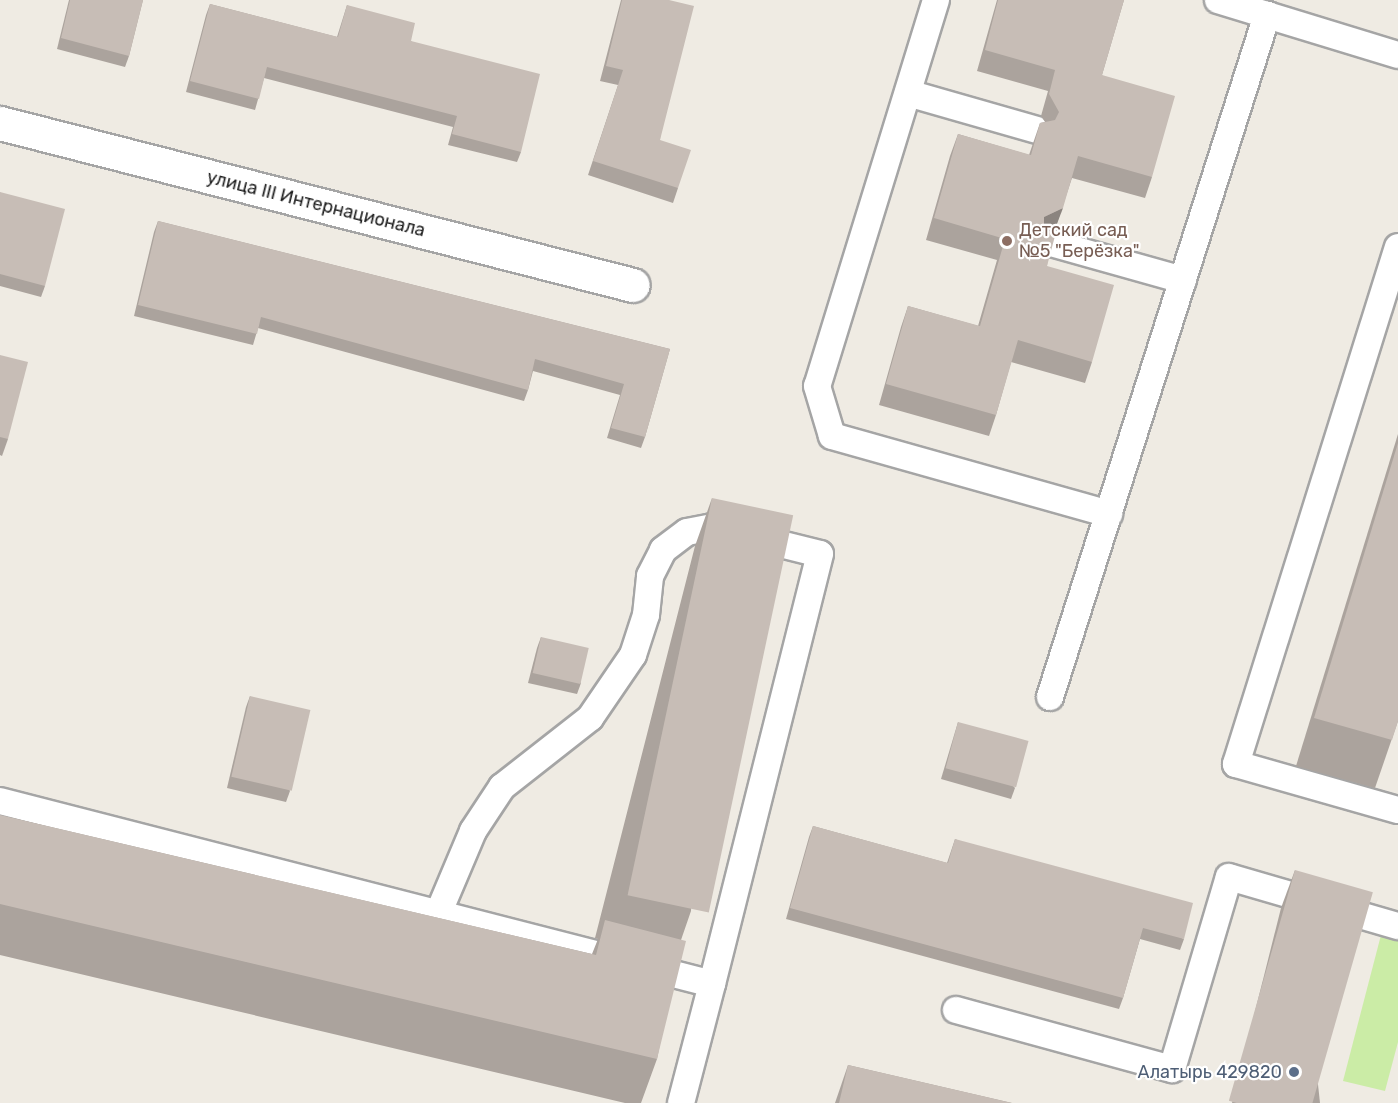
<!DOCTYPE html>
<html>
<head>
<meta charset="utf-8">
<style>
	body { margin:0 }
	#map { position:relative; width:1398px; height:1103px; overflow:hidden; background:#efebe3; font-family:Rubik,sans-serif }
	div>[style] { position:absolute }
	.grass>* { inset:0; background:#cbeca6 }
	.roads { filter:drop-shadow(2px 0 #a5a5a5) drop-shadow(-2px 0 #a5a5a5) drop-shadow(0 2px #a5a5a5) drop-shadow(0 -2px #a5a5a5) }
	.service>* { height:26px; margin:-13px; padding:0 13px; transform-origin:13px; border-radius:13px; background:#fff }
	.minor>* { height:33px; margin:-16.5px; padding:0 16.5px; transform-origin:16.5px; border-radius:16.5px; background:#fff }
	.wall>* { inset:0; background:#aba39d }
	.shaded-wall>* { inset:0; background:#8b847f }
	.building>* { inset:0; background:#c7bdb6; transform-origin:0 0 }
	.dots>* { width:16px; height:16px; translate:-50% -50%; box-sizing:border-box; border:3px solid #fff; border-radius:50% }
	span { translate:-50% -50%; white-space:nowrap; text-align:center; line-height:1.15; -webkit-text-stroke:4.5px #fff; paint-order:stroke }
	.street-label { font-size:18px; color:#1e1e1e }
	.education-label { font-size:18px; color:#785e54 }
	.left { translate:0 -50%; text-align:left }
	.service-label { font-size:18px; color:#4e5e75 }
	.right { translate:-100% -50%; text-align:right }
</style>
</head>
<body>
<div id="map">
	<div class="grass">
		<div style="clip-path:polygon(1381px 935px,1398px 940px,1398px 1042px,1385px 1091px,1343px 1081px)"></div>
	</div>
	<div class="roads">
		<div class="service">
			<div style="left:936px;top:0;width:404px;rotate:107.1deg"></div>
			<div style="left:817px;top:386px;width:52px;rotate:73.3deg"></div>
			<div style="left:832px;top:436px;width:288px;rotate:15.7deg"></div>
			<div style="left:1218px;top:0;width:188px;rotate:17deg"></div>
			<div style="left:908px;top:93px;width:134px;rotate:16deg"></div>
			<div style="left:1051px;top:243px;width:137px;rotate:15.7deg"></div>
			<div style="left:1398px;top:247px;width:542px;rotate:107.4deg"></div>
			<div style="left:1236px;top:764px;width:168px;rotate:15.9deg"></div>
			<div style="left:1050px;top:697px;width:716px;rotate:-72.35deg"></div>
			<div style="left:0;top:801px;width:735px;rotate:14.41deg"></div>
			<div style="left:712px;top:984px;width:123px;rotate:104.6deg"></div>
			<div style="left:438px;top:914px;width:90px;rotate:-67.1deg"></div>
			<div style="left:473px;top:831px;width:53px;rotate:-56.6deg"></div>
			<div style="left:502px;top:787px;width:112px;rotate:-38.1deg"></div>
			<div style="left:590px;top:718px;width:76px;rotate:-55.7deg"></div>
			<div style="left:633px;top:655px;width:42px;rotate:-72deg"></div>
			<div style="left:646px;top:615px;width:39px;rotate:-84deg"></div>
			<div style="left:650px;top:576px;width:29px;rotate:-63deg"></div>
			<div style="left:663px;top:550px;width:30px;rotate:-37deg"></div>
			<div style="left:687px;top:532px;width:25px;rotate:-11deg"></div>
			<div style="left:712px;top:527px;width:111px;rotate:14deg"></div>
			<div style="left:820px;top:554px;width:443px;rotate:104.1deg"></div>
			<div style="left:956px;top:1010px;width:224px;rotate:15.3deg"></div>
			<div style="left:1172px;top:1069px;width:200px;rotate:-73.5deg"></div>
			<div style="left:1229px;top:877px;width:176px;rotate:16.2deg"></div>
		</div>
		<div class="minor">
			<div style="left:0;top:123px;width:653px;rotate:14.36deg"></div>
		</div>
	</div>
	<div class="wall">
		<div style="clip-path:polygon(69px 0,143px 0,129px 56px,125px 67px,57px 49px)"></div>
		<div style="clip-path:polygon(621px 0,669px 0,660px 140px,678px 188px,673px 203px,588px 175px,618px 85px,600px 81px)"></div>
		<div style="clip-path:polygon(997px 0,1124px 0,1102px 75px,1152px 177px,1145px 198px,1072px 178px,1055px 229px,1050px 232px,1047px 266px,1092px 362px,1085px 383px,1011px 362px,996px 415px,989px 436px,879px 405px,901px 327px,908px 306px,978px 326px,997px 260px,926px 240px,950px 156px,958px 134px,1029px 155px,1040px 123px,1045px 122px,1041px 116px,1048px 91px,977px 71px)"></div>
		<div style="clip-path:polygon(210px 4px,337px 37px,347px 5px,411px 41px,521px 152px,517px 162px,448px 145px,453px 127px,264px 78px,255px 110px,186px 92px,206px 15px)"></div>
		<div style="clip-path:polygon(0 192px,45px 286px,41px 297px,0 286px)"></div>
		<div style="clip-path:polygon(158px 221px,670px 349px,645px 437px,641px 448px,607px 438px,620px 395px,533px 371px,528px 390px,524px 401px,258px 328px,253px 345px,134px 316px,154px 232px)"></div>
		<div style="clip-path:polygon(0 355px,8px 439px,2px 456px,0 455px)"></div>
		<div style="clip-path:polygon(1398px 434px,1398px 721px,1375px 788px,1296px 766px)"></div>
		<div style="clip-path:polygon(712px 498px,691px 911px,681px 940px,657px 1059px,641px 1103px,625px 1103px,0 955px,0 815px,592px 954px,598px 939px,595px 938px,695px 546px)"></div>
		<div style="clip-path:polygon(541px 637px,581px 683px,577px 694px,528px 683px,537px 648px)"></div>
		<div style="clip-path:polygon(250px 696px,290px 791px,286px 802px,227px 788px,246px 707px)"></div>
		<div style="clip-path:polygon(958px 722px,1015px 788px,1011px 799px,941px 779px)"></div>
		<div style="clip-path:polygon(813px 826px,947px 863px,955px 839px,1184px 939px,1180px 950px,1140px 939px,1123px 998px,1119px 1009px,786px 919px,809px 837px)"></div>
		<div style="clip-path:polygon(1295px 870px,1320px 1103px,1232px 1103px,1281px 908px)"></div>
		<div style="clip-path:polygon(848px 1065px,1012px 1103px,835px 1103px)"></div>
	</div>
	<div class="shaded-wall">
		<div style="clip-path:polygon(1063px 208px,1055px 229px,1037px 238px,1044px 217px)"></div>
	</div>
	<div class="building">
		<div style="clip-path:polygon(70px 0,143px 0,129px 56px,61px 38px)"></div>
		<div style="clip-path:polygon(622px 0,669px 0,694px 6px,660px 140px,691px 150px,678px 188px,593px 161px,623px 70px,606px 66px)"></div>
		<div style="clip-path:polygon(998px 0,1124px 0,1102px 75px,1175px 96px,1152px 177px,1078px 156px,1063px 208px,1044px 217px,1044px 226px,1055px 236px,1047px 266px,1114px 285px,1092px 362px,1018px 340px,996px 415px,886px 384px,908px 306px,980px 326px,1005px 239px,934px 218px,958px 134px,1031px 155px,1040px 123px,1055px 120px,1059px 112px,1049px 94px,1055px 70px,985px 50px)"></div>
		<div style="clip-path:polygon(210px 4px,338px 37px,347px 5px,415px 23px,411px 41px,540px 74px,521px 152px,452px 134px,457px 116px,267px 67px,259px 99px,190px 81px)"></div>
		<div style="clip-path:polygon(0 192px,65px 209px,45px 286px,0 274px)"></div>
		<div style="clip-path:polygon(158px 221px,670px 349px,645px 437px,611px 428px,624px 384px,535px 359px,528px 390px,261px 317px,257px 334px,138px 305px)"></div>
		<div style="clip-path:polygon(0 355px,28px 362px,8px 439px,0 437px)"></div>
		<div style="clip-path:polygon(1398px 443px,1398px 721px,1392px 740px,1314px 718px)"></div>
		<div style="left:712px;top:498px;width:83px;height:406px;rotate:12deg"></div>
		<div style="left:541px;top:637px;width:49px;height:37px;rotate:13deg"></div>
		<div style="left:250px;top:696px;width:62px;height:83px;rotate:13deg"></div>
		<div style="left:958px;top:722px;width:73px;height:48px;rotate:15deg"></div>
		<div style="clip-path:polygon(0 815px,596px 955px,605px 920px,686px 941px,657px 1059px,0 904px)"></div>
		<div style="clip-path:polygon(813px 826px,948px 863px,955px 839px,1193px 903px,1184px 939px,1143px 928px,1123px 998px,790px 908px)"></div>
		<div style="left:1295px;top:870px;width:81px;height:240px;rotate:16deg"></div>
		<div style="clip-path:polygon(848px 1065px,1012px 1103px,839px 1103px)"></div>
	</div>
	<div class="dots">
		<div style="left:1007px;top:241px;background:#8d6e63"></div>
		<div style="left:1294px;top:1072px;background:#5c6f8a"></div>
	</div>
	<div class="street-label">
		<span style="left:316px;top:204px;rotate:14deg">улица III Интернационала</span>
	</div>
	<div class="education-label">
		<span class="left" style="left:1019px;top:241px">Детский сад<br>№5 "Берёзка"</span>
	</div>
	<div class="service-label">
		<span class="right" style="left:1282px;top:1072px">Алатырь 429820</span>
	</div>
</div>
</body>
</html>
